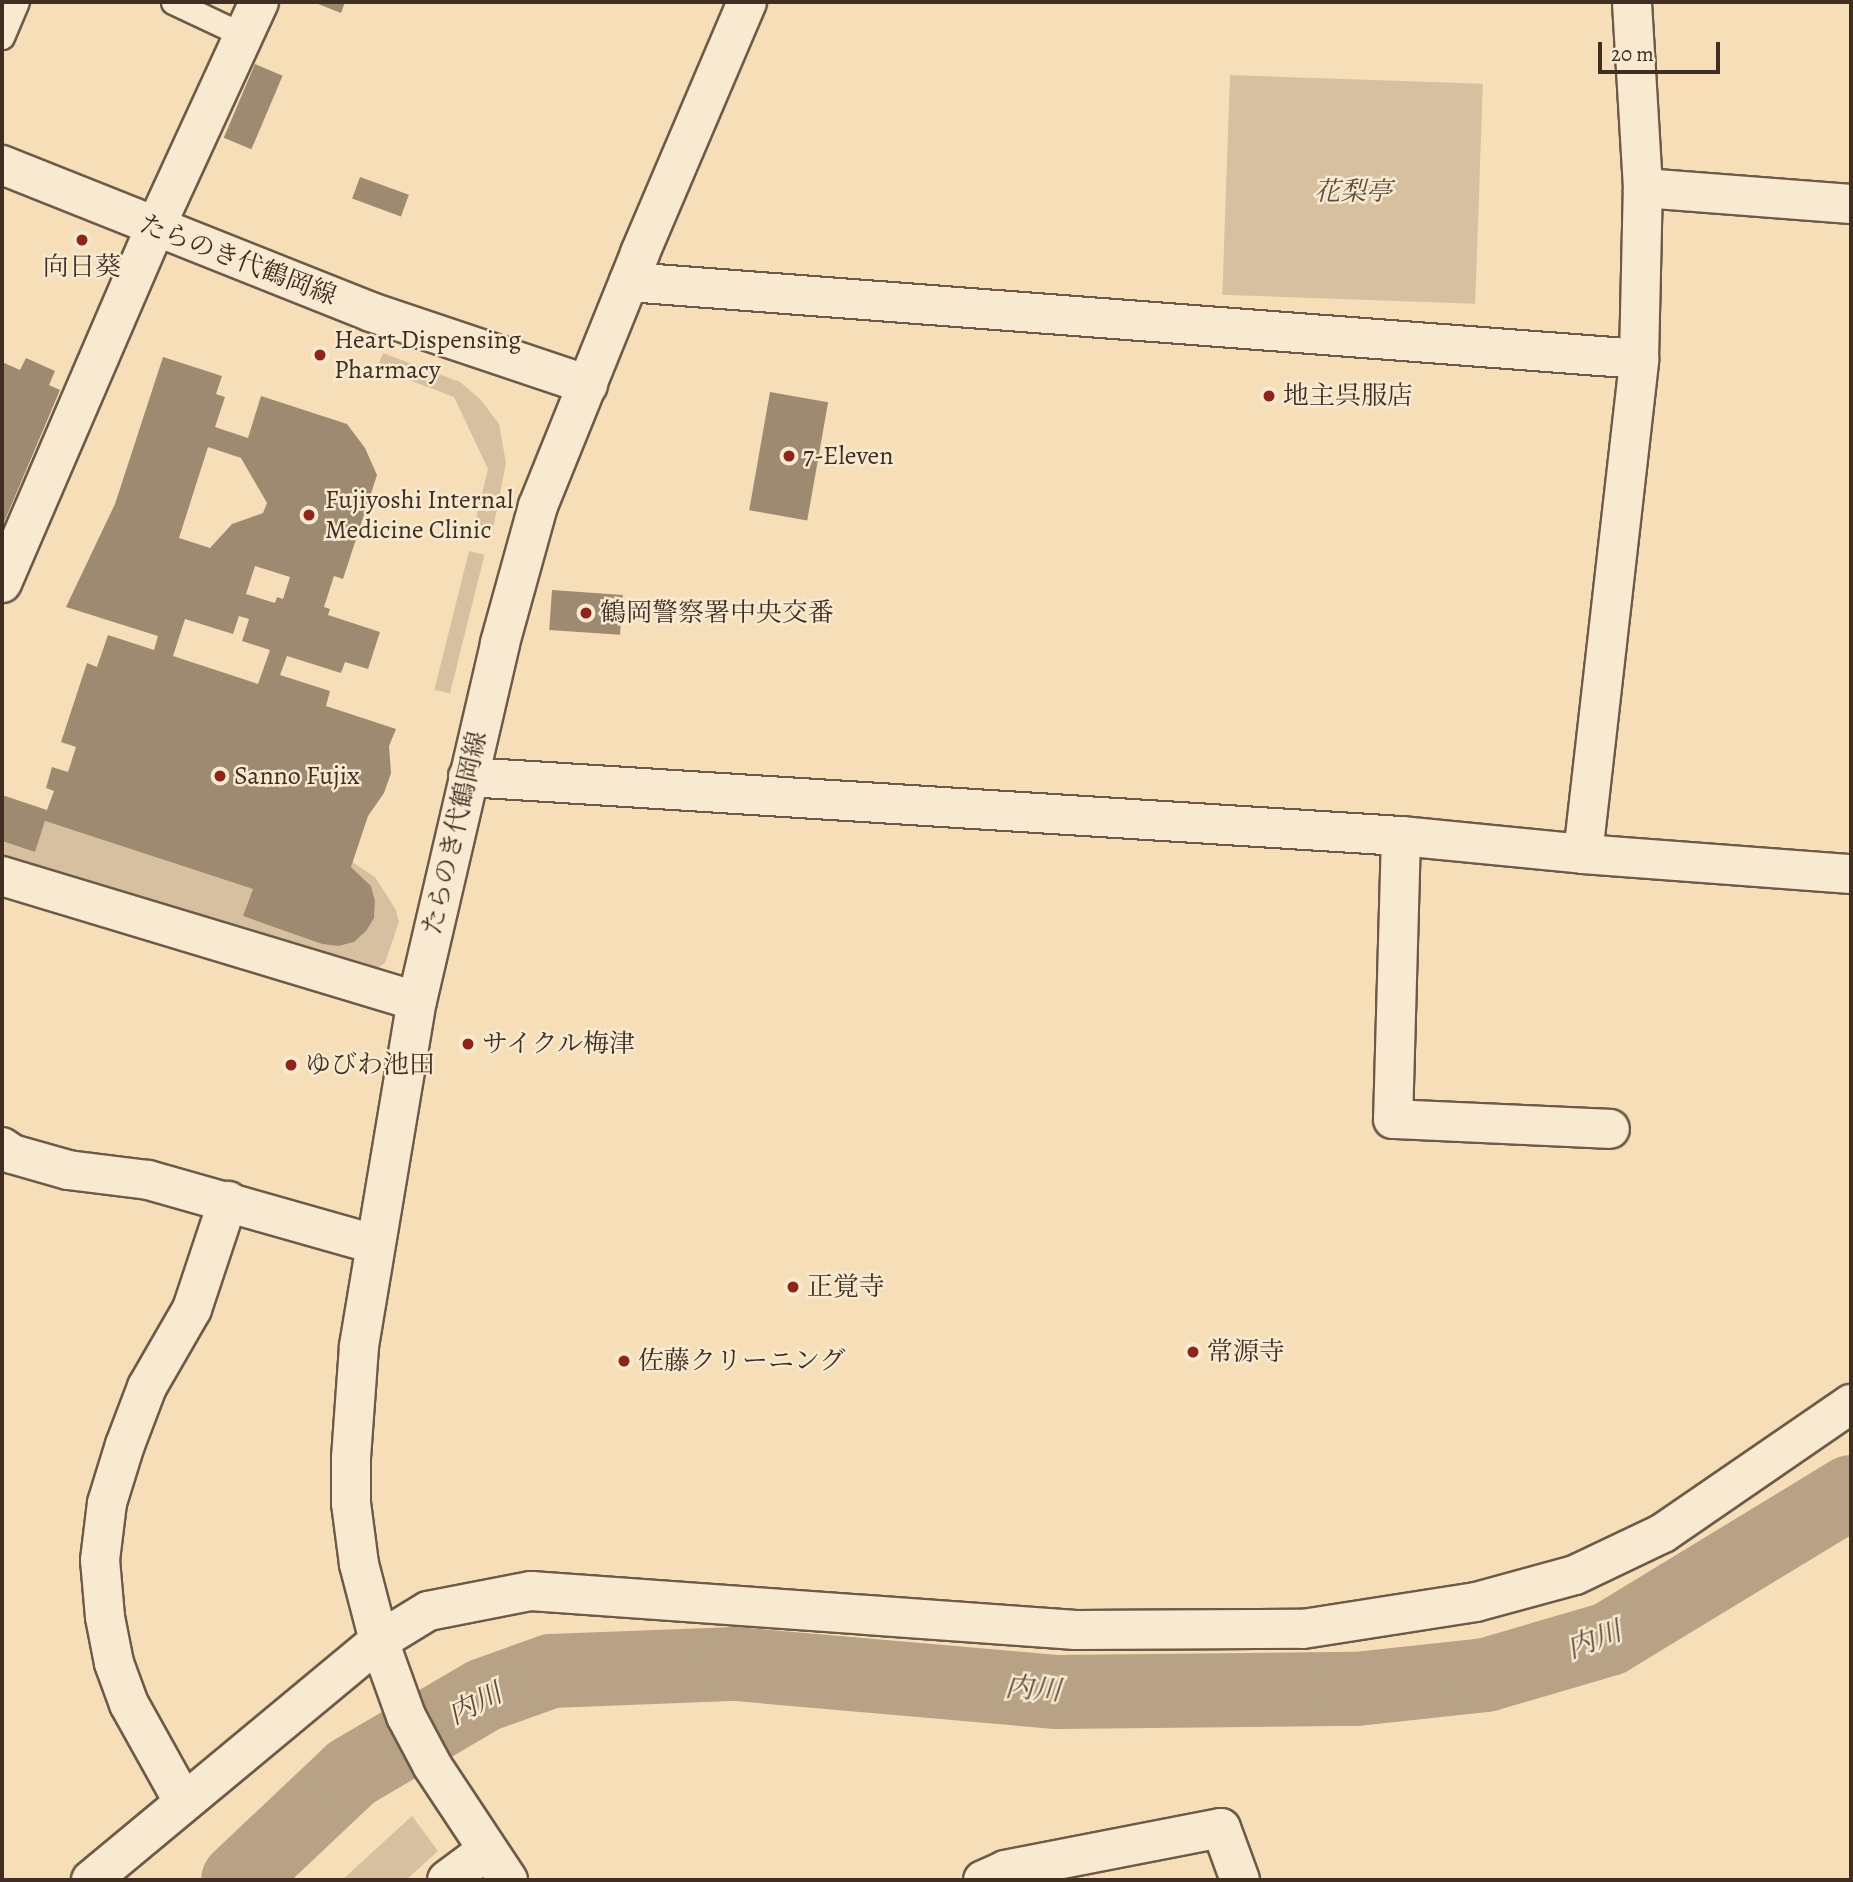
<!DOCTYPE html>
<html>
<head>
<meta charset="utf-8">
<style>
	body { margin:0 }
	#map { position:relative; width:1853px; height:1882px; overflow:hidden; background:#f5deb8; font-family:Alegreya,"Noto Serif JP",serif }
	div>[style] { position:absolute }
	.green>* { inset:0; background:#d6c09f; transform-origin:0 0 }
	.river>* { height:74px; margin:-37px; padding:0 37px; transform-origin:37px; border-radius:37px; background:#b7a285 }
	.building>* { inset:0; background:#9e8a70; transform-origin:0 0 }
	.roads { filter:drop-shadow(2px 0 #6d5a48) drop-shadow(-2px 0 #6d5a48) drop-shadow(0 2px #6d5a48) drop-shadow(0 -2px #6d5a48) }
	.lane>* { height:23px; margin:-11.5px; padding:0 11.5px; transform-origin:11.5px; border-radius:11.5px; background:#f8ead1 }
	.street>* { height:38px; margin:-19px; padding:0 19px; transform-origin:19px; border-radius:19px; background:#f8ead1 }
	.secondary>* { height:38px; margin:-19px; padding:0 19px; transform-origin:19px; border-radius:19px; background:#f8ead1 }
	.dots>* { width:19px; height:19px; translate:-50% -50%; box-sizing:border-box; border:4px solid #f8ead1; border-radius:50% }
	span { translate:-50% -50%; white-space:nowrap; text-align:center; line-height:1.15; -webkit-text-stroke:5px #f8ead1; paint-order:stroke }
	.park-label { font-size:26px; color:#5e4b3c; font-style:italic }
	.street-label { font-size:26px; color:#402e23 }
	.poi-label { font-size:26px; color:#402e23 }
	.left { translate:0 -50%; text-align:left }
	.water-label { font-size:28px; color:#5e4b3c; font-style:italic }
	.frame { position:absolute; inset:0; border:4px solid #402e23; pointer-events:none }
	.scale { position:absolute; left:1598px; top:42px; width:122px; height:32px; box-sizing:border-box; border:4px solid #402e23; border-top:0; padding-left:9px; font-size:21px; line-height:24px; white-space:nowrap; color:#402e23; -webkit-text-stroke:5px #f8ead1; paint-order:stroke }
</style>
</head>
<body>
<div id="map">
	<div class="green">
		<div style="left:1230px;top:75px;width:253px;height:220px;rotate:2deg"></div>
		<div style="clip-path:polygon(383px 353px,460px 382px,481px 400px,499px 424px,506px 463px,493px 529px,475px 523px,488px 469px,454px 397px,377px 368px)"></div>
		<div style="left:469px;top:551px;width:16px;height:143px;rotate:14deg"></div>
		<div style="clip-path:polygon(45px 821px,253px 889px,244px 916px,322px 944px,338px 946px,374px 918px,375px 901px,371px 886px,351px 867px,352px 862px,375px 877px,396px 910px,399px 922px,385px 963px,365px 977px,2px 863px,2px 841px,35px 852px)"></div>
		<div style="clip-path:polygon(412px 1816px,438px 1851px,406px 1880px,342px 1880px)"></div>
	</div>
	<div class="river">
		<div style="left:238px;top:1880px;width:156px;rotate:-43.4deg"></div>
		<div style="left:351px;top:1773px;width:154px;rotate:-30.4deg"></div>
		<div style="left:484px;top:1695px;width:71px;rotate:-19.7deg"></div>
		<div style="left:551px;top:1671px;width:185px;rotate:-2.2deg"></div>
		<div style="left:736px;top:1664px;width:322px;rotate:5deg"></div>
		<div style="left:1057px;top:1692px;width:299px;rotate:-0.6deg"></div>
		<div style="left:1356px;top:1689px;width:131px;rotate:-6.1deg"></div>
		<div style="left:1486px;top:1675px;width:128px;rotate:-16.3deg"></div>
		<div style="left:1609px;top:1639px;width:283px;rotate:-31.3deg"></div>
	</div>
	<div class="building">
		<div style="clip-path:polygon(313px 2px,345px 2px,341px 13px)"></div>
		<div style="left:255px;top:64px;width:30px;height:80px;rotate:23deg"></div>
		<div style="left:360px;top:177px;width:52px;height:23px;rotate:20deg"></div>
		<div style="clip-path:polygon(evenodd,163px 357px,222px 376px,216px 394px,225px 397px,215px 427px,248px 438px,261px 396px,347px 424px,365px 448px,377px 475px,343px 579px,334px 576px,324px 607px,330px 609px,328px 615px,380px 632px,368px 669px,345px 662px,341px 673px,287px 656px,280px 675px,330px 691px,326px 706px,396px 729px,389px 746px,391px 773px,384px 793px,368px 816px,351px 867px,371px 886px,375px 901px,374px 918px,366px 931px,354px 942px,338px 946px,322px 944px,243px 916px,253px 889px,45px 821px,35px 852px,2px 841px,2px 795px,47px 810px,54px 791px,46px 788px,52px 767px,68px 772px,76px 747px,61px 742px,87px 663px,97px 667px,108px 635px,154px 650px,158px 636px,66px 607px,115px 504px,163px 357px,208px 447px,241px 458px,267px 503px,263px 513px,232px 524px,210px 548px,179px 538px,208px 447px,163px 357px,255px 566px,290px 577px,283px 599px,277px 597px,275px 603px,246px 594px,255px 566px,163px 357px,239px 616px,249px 619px,242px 641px,270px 650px,258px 684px,173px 656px,185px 619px,233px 634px,239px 616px)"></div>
		<div style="clip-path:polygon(26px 358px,55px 371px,49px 385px,60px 390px,2px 527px,2px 362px,20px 370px)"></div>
		<div style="left:770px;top:392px;width:59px;height:120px;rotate:10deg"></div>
		<div style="left:552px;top:590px;width:71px;height:40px;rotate:4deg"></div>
	</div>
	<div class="roads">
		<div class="lane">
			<div style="left:173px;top:2px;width:77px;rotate:25.2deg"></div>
			<div style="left:2px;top:37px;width:38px;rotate:-67deg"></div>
		</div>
		<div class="street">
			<div style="left:1643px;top:188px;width:209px;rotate:4.4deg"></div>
			<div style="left:629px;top:282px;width:1013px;rotate:4.36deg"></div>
			<div style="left:2px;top:583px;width:387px;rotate:-66.7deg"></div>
			<div style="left:155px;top:228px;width:249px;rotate:-65.3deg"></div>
			<div style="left:468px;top:777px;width:935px;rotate:3.62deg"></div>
			<div style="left:1401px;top:836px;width:183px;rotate:5.6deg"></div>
			<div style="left:1583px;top:854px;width:269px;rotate:4.3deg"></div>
			<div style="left:1401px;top:836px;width:283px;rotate:91.6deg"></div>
			<div style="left:1393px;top:1119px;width:217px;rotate:2.6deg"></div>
			<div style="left:1583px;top:854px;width:498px;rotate:-83.5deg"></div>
			<div style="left:1639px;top:359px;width:171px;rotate:-88.7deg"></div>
			<div style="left:1643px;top:188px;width:186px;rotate:-93.4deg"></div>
			<div style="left:2px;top:876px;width:433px;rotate:16.8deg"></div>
			<div style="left:2px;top:1147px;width:12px;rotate:35deg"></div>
			<div style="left:12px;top:1154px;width:58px;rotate:15.9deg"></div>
			<div style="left:68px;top:1170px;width:81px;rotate:7.1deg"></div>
			<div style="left:148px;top:1180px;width:235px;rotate:15.8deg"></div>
			<div style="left:183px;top:1801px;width:111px;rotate:-119.1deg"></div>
			<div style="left:129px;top:1704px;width:44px;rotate:-110.1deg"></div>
			<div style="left:114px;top:1663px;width:47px;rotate:-101.1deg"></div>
			<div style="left:105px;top:1617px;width:57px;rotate:-95deg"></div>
			<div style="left:100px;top:1560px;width:57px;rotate:-83deg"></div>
			<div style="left:107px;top:1503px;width:61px;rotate:-72.8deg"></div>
			<div style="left:125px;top:1445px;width:62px;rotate:-69.2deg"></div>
			<div style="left:147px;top:1387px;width:90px;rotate:-60deg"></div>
			<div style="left:192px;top:1309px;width:114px;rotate:-71.6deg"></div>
			<div style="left:91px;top:1880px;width:374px;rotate:-39.7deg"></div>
			<div style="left:379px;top:1641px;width:57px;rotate:-31.5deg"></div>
			<div style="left:428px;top:1611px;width:105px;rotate:-11deg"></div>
			<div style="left:531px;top:1591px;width:546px;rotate:4.09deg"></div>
			<div style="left:1076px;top:1630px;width:227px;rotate:-0.3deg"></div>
			<div style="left:1303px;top:1629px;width:175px;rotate:-8.9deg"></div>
			<div style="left:1476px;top:1602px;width:103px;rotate:-15.3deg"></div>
			<div style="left:1575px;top:1575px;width:98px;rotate:-25.5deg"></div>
			<div style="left:1663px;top:1533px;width:228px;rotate:-34.5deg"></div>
			<div style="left:447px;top:1880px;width:49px;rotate:-36.6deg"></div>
			<div style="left:983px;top:1880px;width:24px;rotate:-24deg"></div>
			<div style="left:1005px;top:1870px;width:220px;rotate:-11deg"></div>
			<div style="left:1221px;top:1828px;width:55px;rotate:69.9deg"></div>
		</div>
		<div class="secondary">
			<div style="left:2px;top:165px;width:397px;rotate:21.7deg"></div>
			<div style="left:371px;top:312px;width:229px;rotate:18.6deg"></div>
			<div style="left:508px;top:1880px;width:138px;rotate:-123.5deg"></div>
			<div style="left:432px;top:1765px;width:55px;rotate:-118deg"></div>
			<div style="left:406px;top:1716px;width:80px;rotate:-109.8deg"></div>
			<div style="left:379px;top:1641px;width:80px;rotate:-104.6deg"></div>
			<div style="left:359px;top:1564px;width:62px;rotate:-97.5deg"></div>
			<div style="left:351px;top:1503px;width:45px;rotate:-90deg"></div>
			<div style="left:351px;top:1458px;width:112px;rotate:-85.9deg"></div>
			<div style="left:359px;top:1346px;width:350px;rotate:-80.5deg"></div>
			<div style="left:417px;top:1001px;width:367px;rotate:-76.9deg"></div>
			<div style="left:500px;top:643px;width:142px;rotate:-74.5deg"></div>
			<div style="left:538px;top:506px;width:273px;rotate:-68deg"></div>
			<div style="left:640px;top:253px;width:273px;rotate:-66.9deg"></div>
		</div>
	</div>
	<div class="dots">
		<div style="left:82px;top:240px;background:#8f2418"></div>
		<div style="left:320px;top:355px;background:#8f2418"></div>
		<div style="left:1269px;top:396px;background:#8f2418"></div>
		<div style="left:789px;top:456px;background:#8f2418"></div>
		<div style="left:309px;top:515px;background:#8f2418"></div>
		<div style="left:586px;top:613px;background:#8f2418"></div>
		<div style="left:220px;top:776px;background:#8f2418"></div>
		<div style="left:468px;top:1044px;background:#8f2418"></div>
		<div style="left:291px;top:1065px;background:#8f2418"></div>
		<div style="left:793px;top:1287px;background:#8f2418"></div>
		<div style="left:1193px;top:1352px;background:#8f2418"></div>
		<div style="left:624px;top:1361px;background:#8f2418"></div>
	</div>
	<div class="park-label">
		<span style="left:1353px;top:192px">花梨亭</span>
	</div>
	<div class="street-label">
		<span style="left:238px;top:260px;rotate:21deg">たらのき代鶴岡線</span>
		<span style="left:455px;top:833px;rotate:-77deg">たらのき代鶴岡線</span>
	</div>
	<div class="poi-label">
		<span style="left:82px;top:267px">向日葵</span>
		<span class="left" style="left:334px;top:355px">Heart Dispensing<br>Pharmacy</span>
		<span class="left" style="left:1283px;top:396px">地主呉服店</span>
		<span class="left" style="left:803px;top:456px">7-Eleven</span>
		<span class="left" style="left:325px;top:515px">Fujiyoshi Internal<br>Medicine Clinic</span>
		<span class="left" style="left:600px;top:613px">鶴岡警察署中央交番</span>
		<span class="left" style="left:234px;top:776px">Sanno Fujix</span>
		<span class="left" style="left:482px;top:1044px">サイクル梅津</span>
		<span class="left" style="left:305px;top:1065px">ゆびわ池田</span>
		<span class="left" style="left:807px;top:1287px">正覚寺</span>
		<span class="left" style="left:1207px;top:1352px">常源寺</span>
		<span class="left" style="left:638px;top:1361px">佐藤クリーニング</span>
	</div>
	<div class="water-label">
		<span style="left:1594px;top:1640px;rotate:-21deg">内川</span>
		<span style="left:1033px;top:1689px;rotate:4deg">内川</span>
		<span style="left:475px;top:1704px;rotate:-27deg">内川</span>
	</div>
	<div class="frame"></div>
	<div class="scale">20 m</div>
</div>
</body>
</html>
